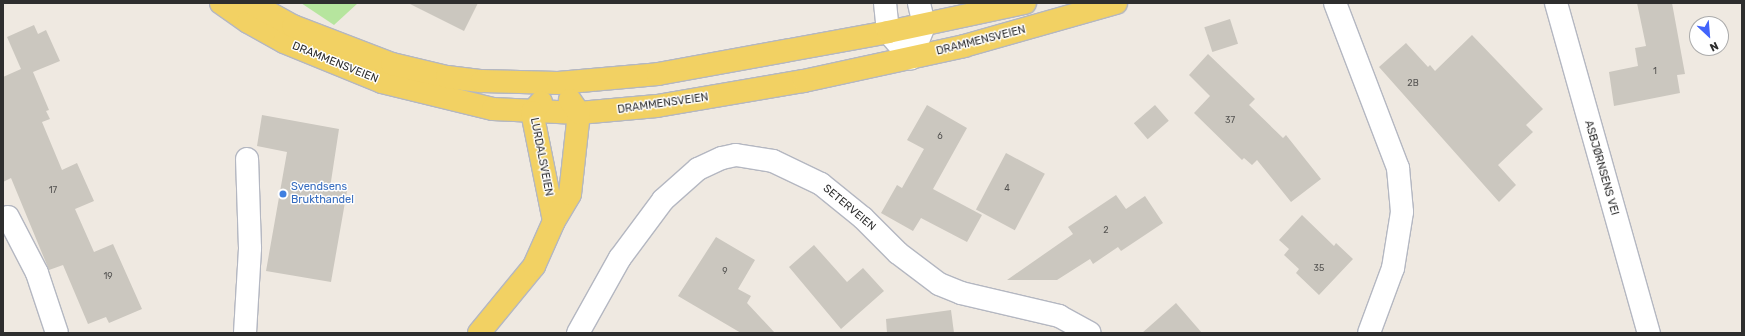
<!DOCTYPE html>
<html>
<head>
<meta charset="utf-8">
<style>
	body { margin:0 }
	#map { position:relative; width:1745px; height:336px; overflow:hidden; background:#efe9e1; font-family:Rubik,sans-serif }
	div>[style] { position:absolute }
	.green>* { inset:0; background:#b6e59e }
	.building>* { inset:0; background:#cbc7bf; transform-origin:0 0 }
	.roads { filter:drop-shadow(1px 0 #b4b7c1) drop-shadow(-1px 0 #b4b7c1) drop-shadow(0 1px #b4b7c1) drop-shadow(0 -1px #b4b7c1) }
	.minor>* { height:22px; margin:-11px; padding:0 11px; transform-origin:11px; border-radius:11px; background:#fff }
	.major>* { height:22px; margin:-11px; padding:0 11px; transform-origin:11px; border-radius:11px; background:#f2d163 }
	.dots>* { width:11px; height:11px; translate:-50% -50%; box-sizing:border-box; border:2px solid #fff; border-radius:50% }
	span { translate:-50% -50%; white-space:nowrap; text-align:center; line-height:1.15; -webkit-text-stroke:3px #fff; paint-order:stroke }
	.number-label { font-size:9px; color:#555452 }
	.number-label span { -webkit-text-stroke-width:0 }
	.street-label { font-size:11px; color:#2e2e2e }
	.shop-label { font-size:11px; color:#366cbe }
	.left { translate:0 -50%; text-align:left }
	.frame { position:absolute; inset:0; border:4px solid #2e2e2e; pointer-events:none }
	.north { position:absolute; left:1689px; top:16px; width:40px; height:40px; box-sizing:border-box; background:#fff; border:1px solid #ababab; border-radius:50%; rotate:154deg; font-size:11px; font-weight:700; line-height:16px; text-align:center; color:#2e2e2e }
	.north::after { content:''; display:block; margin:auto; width:14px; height:18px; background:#4264fb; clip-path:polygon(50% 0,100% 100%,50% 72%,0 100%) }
</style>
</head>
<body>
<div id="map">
	<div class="green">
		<div style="clip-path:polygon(301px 3px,358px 3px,334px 25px)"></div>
	</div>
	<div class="building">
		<div style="clip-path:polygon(408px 3px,478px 3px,464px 31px)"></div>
		<div style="clip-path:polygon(1637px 3px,1672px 3px,1685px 74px,1677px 75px,1680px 93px,1614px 106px,1609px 72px,1638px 66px,1635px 48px,1646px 46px)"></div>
		<div style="left:1230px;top:19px;width:26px;height:27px;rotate:72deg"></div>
		<div style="clip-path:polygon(34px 25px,38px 34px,46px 30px,60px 61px,33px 72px,49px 110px,46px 111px,50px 119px,42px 122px,62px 170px,77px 163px,94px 201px,75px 209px,94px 252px,113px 244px,142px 309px,109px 323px,106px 317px,88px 324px,63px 265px,49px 270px,11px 178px,3px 182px,3px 77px,21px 69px,7px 37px)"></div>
		<div style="clip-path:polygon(1472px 35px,1543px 109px,1526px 125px,1533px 132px,1498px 165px,1516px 185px,1499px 202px,1379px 67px,1406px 43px,1428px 67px,1430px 65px,1435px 71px)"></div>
		<div style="clip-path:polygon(1208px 54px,1255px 99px,1249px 105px,1283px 138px,1286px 135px,1321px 179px,1291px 202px,1257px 160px,1252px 165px,1244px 158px,1242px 160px,1194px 113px,1210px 96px,1189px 75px)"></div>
		<div style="clip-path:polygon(927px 105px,967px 128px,933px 189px,982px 215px,967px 242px,921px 218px,913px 231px,881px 213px,897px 185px,902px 188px,924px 149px,907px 140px)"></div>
		<div style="left:1155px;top:105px;width:21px;height:28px;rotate:49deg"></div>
		<div style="clip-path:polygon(262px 115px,339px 129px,330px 188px,347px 191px,331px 282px,266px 271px,287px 152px,257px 146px)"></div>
		<div style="left:1006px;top:153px;width:44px;height:64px;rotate:28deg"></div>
		<div style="clip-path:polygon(1116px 195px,1126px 209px,1145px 196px,1163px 223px,1121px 251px,1118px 247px,1093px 264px,1090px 259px,1057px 280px,1007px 280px,1073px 234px,1068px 227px)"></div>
		<div style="clip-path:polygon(1302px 215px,1334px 246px,1336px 243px,1353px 259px,1319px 295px,1296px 273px,1299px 269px,1284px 255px,1289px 249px,1279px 240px)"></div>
		<div style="clip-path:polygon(716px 237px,755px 260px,738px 289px,751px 296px,747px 303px,775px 333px,741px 333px,678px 296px)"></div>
		<div style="clip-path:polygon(814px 245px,847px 282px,863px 268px,884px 291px,841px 329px,789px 267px)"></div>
		<div style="clip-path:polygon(1176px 303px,1202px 333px,1142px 333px)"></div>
		<div style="clip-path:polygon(951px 310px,954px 333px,887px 333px,886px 319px)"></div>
	</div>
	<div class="roads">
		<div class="minor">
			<div style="left:885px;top:3px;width:29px;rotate:84deg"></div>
			<div style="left:888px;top:32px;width:35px;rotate:49deg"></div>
			<div style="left:911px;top:58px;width:35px;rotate:-68deg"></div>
			<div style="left:924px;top:25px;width:23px;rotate:-103deg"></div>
			<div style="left:1335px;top:3px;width:177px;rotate:69.1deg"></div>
			<div style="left:1398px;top:168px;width:44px;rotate:84.8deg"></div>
			<div style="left:1402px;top:212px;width:57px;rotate:99.1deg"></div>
			<div style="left:1393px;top:268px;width:69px;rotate:110.3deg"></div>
			<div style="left:1556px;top:3px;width:343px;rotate:74.3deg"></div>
			<div style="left:8px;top:217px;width:63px;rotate:62.6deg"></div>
			<div style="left:37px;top:273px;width:63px;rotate:71.6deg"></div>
			<div style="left:245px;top:333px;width:85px;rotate:-86.6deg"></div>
			<div style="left:250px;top:248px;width:89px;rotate:-91.9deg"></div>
			<div style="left:578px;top:333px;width:86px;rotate:-60.8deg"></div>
			<div style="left:620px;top:258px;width:72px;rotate:-53.4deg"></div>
			<div style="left:663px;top:200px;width:47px;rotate:-41.5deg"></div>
			<div style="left:698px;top:169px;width:26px;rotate:-25deg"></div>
			<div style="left:722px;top:158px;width:14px;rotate:-12deg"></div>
			<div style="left:736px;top:155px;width:37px;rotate:9deg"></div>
			<div style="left:773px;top:161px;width:53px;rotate:25.6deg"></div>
			<div style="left:821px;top:184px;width:54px;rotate:39deg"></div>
			<div style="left:863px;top:218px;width:49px;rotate:45deg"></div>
			<div style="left:898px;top:253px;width:51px;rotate:37.1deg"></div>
			<div style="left:939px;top:284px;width:24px;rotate:22deg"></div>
			<div style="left:961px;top:293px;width:101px;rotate:13.2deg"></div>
			<div style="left:1059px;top:316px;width:35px;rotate:29deg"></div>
		</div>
		<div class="major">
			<div style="left:221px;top:3px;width:33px;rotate:35deg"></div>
			<div style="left:248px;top:22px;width:41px;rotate:29.1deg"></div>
			<div style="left:284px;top:42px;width:106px;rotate:22.2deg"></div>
			<div style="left:382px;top:82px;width:114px;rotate:13.7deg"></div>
			<div style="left:493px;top:109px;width:86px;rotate:2.7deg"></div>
			<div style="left:579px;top:113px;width:78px;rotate:-5.1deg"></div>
			<div style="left:657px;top:106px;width:149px;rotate:-9.7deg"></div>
			<div style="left:804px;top:81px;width:164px;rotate:-12.3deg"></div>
			<div style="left:964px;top:46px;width:158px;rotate:-15.8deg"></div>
			<div style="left:251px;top:3px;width:48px;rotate:28.7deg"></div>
			<div style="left:293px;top:26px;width:106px;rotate:21deg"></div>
			<div style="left:392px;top:64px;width:57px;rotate:13.3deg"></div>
			<div style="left:447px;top:77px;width:35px;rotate:7deg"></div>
			<div style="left:482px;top:81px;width:76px;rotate:1.5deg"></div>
			<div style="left:558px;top:83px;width:100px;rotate:-5.1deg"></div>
			<div style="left:658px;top:74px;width:234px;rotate:-10.3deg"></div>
			<div style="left:888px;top:32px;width:140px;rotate:-12deg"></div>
			<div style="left:541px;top:102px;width:13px;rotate:132deg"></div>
			<div style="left:532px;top:112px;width:111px;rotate:78.6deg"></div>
			<div style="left:479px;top:333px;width:87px;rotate:-50.6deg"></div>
			<div style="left:534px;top:266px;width:49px;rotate:-66deg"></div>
			<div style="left:554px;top:221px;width:31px;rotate:-59deg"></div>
			<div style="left:570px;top:194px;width:81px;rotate:-83.7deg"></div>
			<div style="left:579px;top:113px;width:16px;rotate:-125deg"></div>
		</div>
	</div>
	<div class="dots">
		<div style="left:283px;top:194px;background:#3f7fe0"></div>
	</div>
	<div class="number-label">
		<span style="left:1655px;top:71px">1</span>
		<span style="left:1413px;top:83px">2B</span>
		<span style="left:1230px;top:120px">37</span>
		<span style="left:940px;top:136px">6</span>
		<span style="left:1007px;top:188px">4</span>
		<span style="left:53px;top:190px">17</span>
		<span style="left:1106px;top:230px">2</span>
		<span style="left:1319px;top:268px">35</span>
		<span style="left:725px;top:271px">9</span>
		<span style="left:108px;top:276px">19</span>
	</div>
	<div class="street-label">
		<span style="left:981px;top:41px;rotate:-14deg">DRAMMENSVEIEN</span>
		<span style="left:335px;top:63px;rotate:22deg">DRAMMENSVEIEN</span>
		<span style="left:663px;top:104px;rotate:-8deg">DRAMMENSVEIEN</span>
		<span style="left:541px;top:157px;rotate:79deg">LURDALSVEIEN</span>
		<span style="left:1601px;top:168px;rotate:74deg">ASBJØRNSENS VEI</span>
		<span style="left:849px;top:208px;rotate:40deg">SETERVEIEN</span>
	</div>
	<div class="shop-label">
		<span class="left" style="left:291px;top:194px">Svendsens<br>Brukthandel</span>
	</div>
	<div class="frame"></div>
	<div class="north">N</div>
</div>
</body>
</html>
